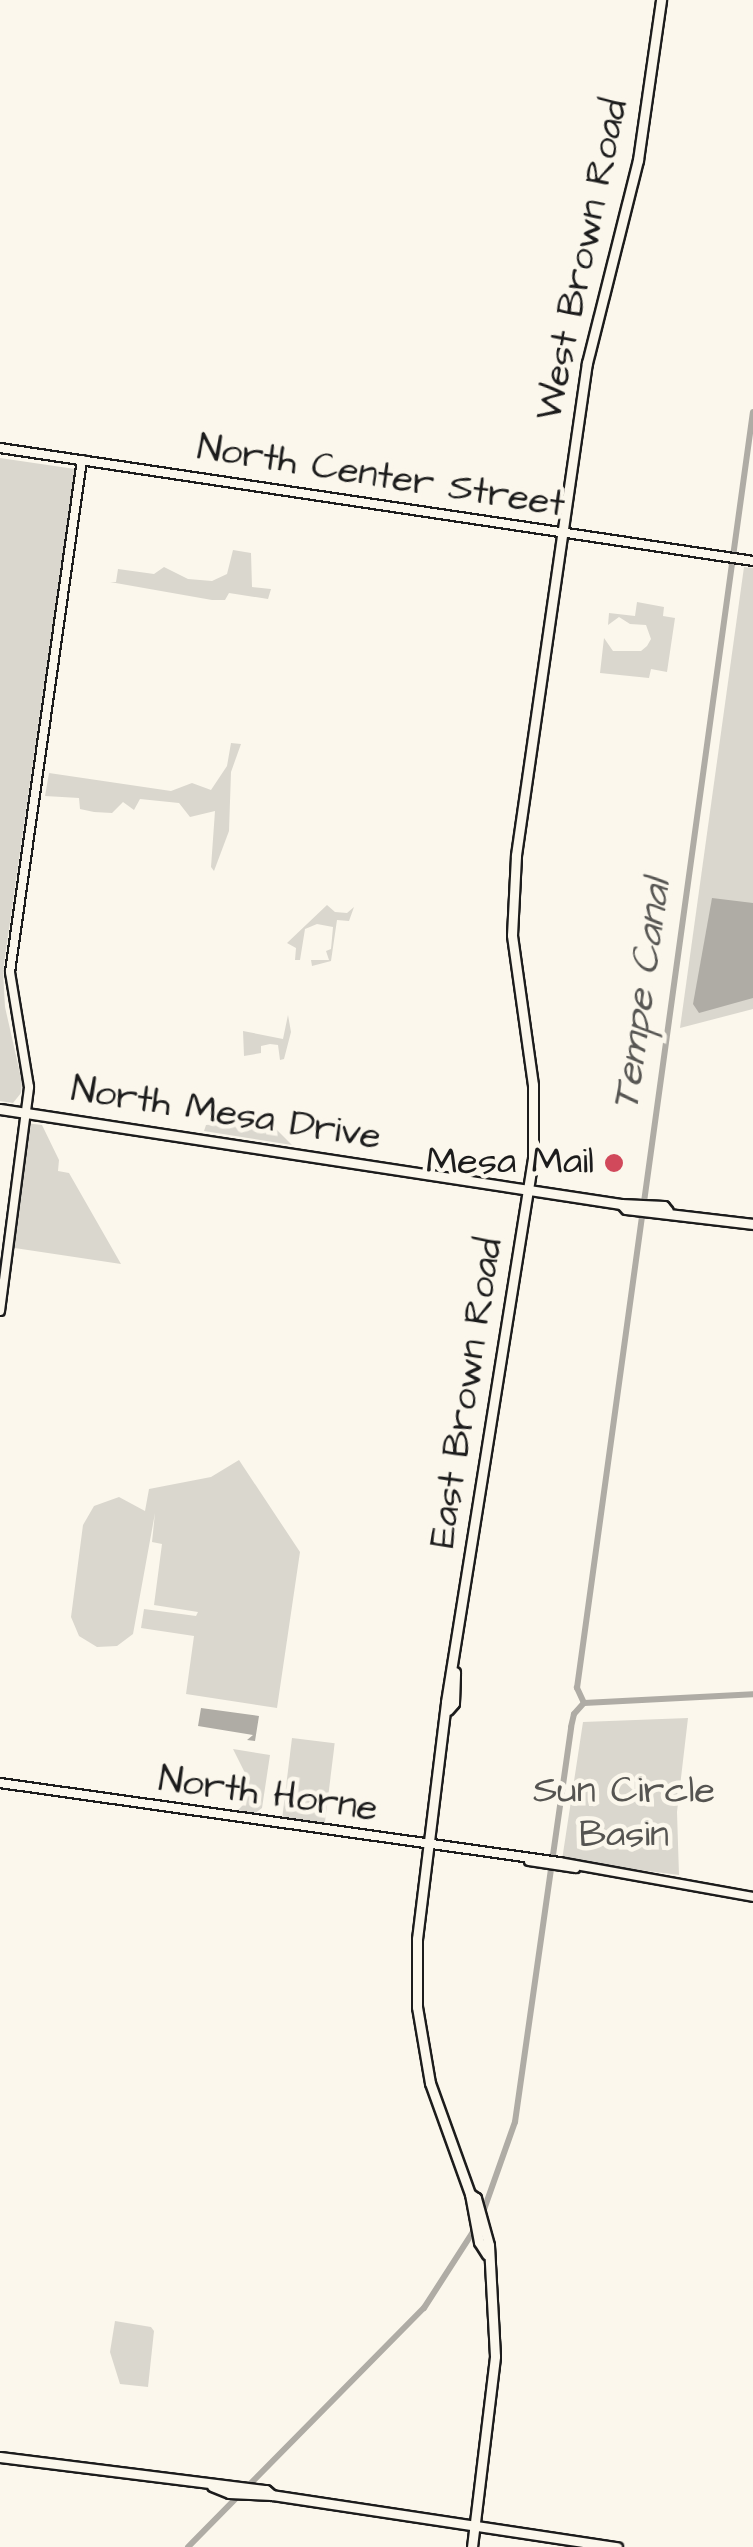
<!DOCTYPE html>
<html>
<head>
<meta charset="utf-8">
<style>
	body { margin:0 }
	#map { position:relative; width:753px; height:2547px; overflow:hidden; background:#fbf7ec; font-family:"Architects Daughter",sans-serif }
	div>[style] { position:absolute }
	.green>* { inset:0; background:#dad7ce; transform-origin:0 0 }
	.water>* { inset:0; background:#afaca5 }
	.canal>* { height:6px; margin:-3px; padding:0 3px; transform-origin:3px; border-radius:3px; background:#afaca5 }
	.roads { filter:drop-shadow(2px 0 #1c1c1c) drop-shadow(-2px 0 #1c1c1c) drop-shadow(0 2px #1c1c1c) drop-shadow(0 -2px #1c1c1c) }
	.tertiary>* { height:8px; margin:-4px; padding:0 4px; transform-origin:4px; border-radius:4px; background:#fbf7ec }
	.secondary>* { height:9px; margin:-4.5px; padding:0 4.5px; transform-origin:4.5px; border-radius:4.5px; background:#fbf7ec }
	.dots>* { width:28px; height:28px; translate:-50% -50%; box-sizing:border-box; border:5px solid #fbf7ec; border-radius:50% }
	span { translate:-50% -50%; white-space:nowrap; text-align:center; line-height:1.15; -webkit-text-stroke:9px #fbf7ec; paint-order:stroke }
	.street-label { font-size:38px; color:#1c1c1c }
	.poi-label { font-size:38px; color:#1c1c1c }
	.right { translate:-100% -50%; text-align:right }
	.park-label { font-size:38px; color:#555451 }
	.water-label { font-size:40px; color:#575653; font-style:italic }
</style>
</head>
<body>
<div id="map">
	<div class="green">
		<div style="clip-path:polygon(0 458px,75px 469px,3px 971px,5px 1007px,22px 1082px,21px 1093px,13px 1103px,0 1101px)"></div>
		<div style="clip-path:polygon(233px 550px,251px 553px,252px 587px,271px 589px,268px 599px,229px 593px,225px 600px,212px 600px,110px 582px,116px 582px,118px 569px,154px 574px,164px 567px,188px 579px,212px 581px,227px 574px)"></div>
		<div style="clip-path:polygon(744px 567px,753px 568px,753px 1009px,680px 1028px)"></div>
		<div style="clip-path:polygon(637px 602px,664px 607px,663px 616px,675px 618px,667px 672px,651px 669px,649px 678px,600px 673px,604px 638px,613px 651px,641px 651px,647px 646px,651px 639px,646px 625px,630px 624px,619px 617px,608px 625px,609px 613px,635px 616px)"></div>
		<div style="clip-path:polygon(231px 743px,241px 744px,231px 772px,229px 831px,214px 871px,211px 867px,215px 811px,190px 817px,179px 803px,140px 799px,134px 810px,123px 802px,112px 813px,94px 812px,80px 809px,79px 798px,45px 796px,49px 773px,171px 791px,192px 783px,211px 790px,227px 766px)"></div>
		<div style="clip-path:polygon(327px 905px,335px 912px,347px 913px,354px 907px,349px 921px,337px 920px,331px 961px,312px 966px,311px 960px,329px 960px,326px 951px,331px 949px,333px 927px,317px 924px,305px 929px,300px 960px,295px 960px,296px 948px,287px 943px)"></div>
		<div style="clip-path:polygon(288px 1015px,291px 1032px,284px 1059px,280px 1060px,278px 1045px,270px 1044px,261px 1046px,261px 1053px,244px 1056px,243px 1031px,283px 1039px)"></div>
		<div style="clip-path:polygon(258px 1111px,292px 1145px,204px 1131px,206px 1125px,254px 1121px)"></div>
		<div style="clip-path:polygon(25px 1123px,42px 1125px,59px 1160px,58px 1171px,69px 1173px,121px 1264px,8px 1247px)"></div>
		<div style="clip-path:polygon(239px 1460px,300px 1552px,277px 1708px,186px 1694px,194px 1636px,141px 1628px,144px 1609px,196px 1616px,198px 1612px,154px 1605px,162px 1544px,152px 1542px,155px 1513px,133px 1634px,117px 1646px,97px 1647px,79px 1636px,71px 1617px,83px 1525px,94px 1506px,119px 1497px,145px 1511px,149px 1489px,211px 1477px)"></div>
		<div style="clip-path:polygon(688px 1718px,677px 1812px,679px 1875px,562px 1860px,583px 1722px)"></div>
		<div style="left:292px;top:1738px;width:43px;height:81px;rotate:7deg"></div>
		<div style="clip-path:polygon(233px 1749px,270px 1755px,262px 1808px,254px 1814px,238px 1810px,243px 1805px,247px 1777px)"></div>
		<div style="clip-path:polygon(115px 2321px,151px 2327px,154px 2331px,148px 2387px,120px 2384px,110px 2352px)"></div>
	</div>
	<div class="water">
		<div style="clip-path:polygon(712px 898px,753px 903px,753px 998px,699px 1013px,693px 1004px)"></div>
		<div style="clip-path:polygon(201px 1708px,259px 1716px,255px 1741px,247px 1740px,253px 1735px,198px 1726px)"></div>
	</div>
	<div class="canal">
		<div style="left:584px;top:1703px;width:17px;rotate:-115deg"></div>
		<div style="left:577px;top:1688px;width:1288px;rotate:-82.15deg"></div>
		<div style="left:584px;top:1703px;width:169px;rotate:-3deg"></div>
		<div style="left:481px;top:2218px;width:102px;rotate:-70.5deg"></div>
		<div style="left:515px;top:2122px;width:399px;rotate:-81.9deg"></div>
		<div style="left:571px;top:1727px;width:13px;rotate:-77deg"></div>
		<div style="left:574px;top:1714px;width:15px;rotate:-48deg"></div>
		<div style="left:188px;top:2547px;width:336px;rotate:-45.4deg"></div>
		<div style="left:424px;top:2308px;width:94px;rotate:-57.2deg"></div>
	</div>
	<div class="roads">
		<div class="tertiary">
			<div style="left:0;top:448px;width:761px;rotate:8.53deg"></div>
			<div style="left:0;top:1311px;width:226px;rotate:-82.6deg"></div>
			<div style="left:29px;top:1087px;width:117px;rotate:-99.4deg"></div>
			<div style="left:10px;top:972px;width:517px;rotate:-82deg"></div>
			<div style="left:0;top:1783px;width:565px;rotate:8.04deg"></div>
			<div style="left:559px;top:1862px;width:197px;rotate:10.2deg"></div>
			<div style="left:529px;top:1861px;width:47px;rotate:8.7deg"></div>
		</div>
		<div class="secondary">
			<div style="left:0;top:1109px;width:628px;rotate:8.7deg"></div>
			<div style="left:621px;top:1204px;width:43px;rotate:2.7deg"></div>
			<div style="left:664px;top:1206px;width:6px;rotate:51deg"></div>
			<div style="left:621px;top:1204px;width:7px;rotate:45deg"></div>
			<div style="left:626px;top:1209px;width:128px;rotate:6.7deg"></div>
			<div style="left:448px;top:1710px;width:9px;rotate:-49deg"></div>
			<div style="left:454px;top:1703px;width:31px;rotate:-88deg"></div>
			<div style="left:470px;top:2194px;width:49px;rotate:79.4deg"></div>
			<div style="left:479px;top:2242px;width:15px;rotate:58deg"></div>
			<div style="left:0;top:2457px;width:268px;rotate:7.1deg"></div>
			<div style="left:266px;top:2490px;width:8px;rotate:40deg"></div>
			<div style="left:212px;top:2486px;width:18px;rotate:22deg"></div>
			<div style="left:229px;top:2493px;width:43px;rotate:2.7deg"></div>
			<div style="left:272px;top:2495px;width:349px;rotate:8.6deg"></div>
			<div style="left:472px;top:2547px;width:192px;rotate:-83.1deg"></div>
			<div style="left:495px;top:2356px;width:111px;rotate:-93.1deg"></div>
			<div style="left:489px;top:2245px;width:49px;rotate:-105.5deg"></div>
			<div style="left:476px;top:2198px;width:7px;rotate:-146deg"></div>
			<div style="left:470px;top:2194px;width:118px;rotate:-109.8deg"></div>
			<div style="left:430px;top:2083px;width:77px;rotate:-99.7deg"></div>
			<div style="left:417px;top:2007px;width:68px;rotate:-90deg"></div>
			<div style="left:417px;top:1939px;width:239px;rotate:-83deg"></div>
			<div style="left:446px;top:1702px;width:551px;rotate:-80.91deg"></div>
			<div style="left:533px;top:1158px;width:73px;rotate:-90deg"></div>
			<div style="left:533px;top:1085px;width:151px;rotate:-98deg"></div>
			<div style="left:512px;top:935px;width:80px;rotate:-87.1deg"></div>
			<div style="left:516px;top:855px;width:497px;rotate:-81.8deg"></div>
			<div style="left:587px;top:363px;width:209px;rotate:-75.9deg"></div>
			<div style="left:638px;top:160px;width:162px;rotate:-81.8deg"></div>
		</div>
	</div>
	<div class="dots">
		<div style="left:614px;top:1163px;background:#d1495b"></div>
	</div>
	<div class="street-label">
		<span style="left:583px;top:260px;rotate:-78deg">West Brown Road</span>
		<span style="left:381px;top:477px;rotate:9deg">North Center Street</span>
		<span style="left:226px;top:1114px;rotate:9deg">North Mesa Drive</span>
		<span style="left:467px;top:1393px;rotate:-81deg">East Brown Road</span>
		<span style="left:268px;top:1795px;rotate:8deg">North Horne</span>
	</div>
	<div class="poi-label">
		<span class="right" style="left:594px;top:1163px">Mesa Mail</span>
	</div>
	<div class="park-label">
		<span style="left:624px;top:1814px">Sun Circle<br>Basin</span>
	</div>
	<div class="water-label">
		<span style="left:642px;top:995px;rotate:-82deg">Tempe Canal</span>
	</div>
</div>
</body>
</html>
